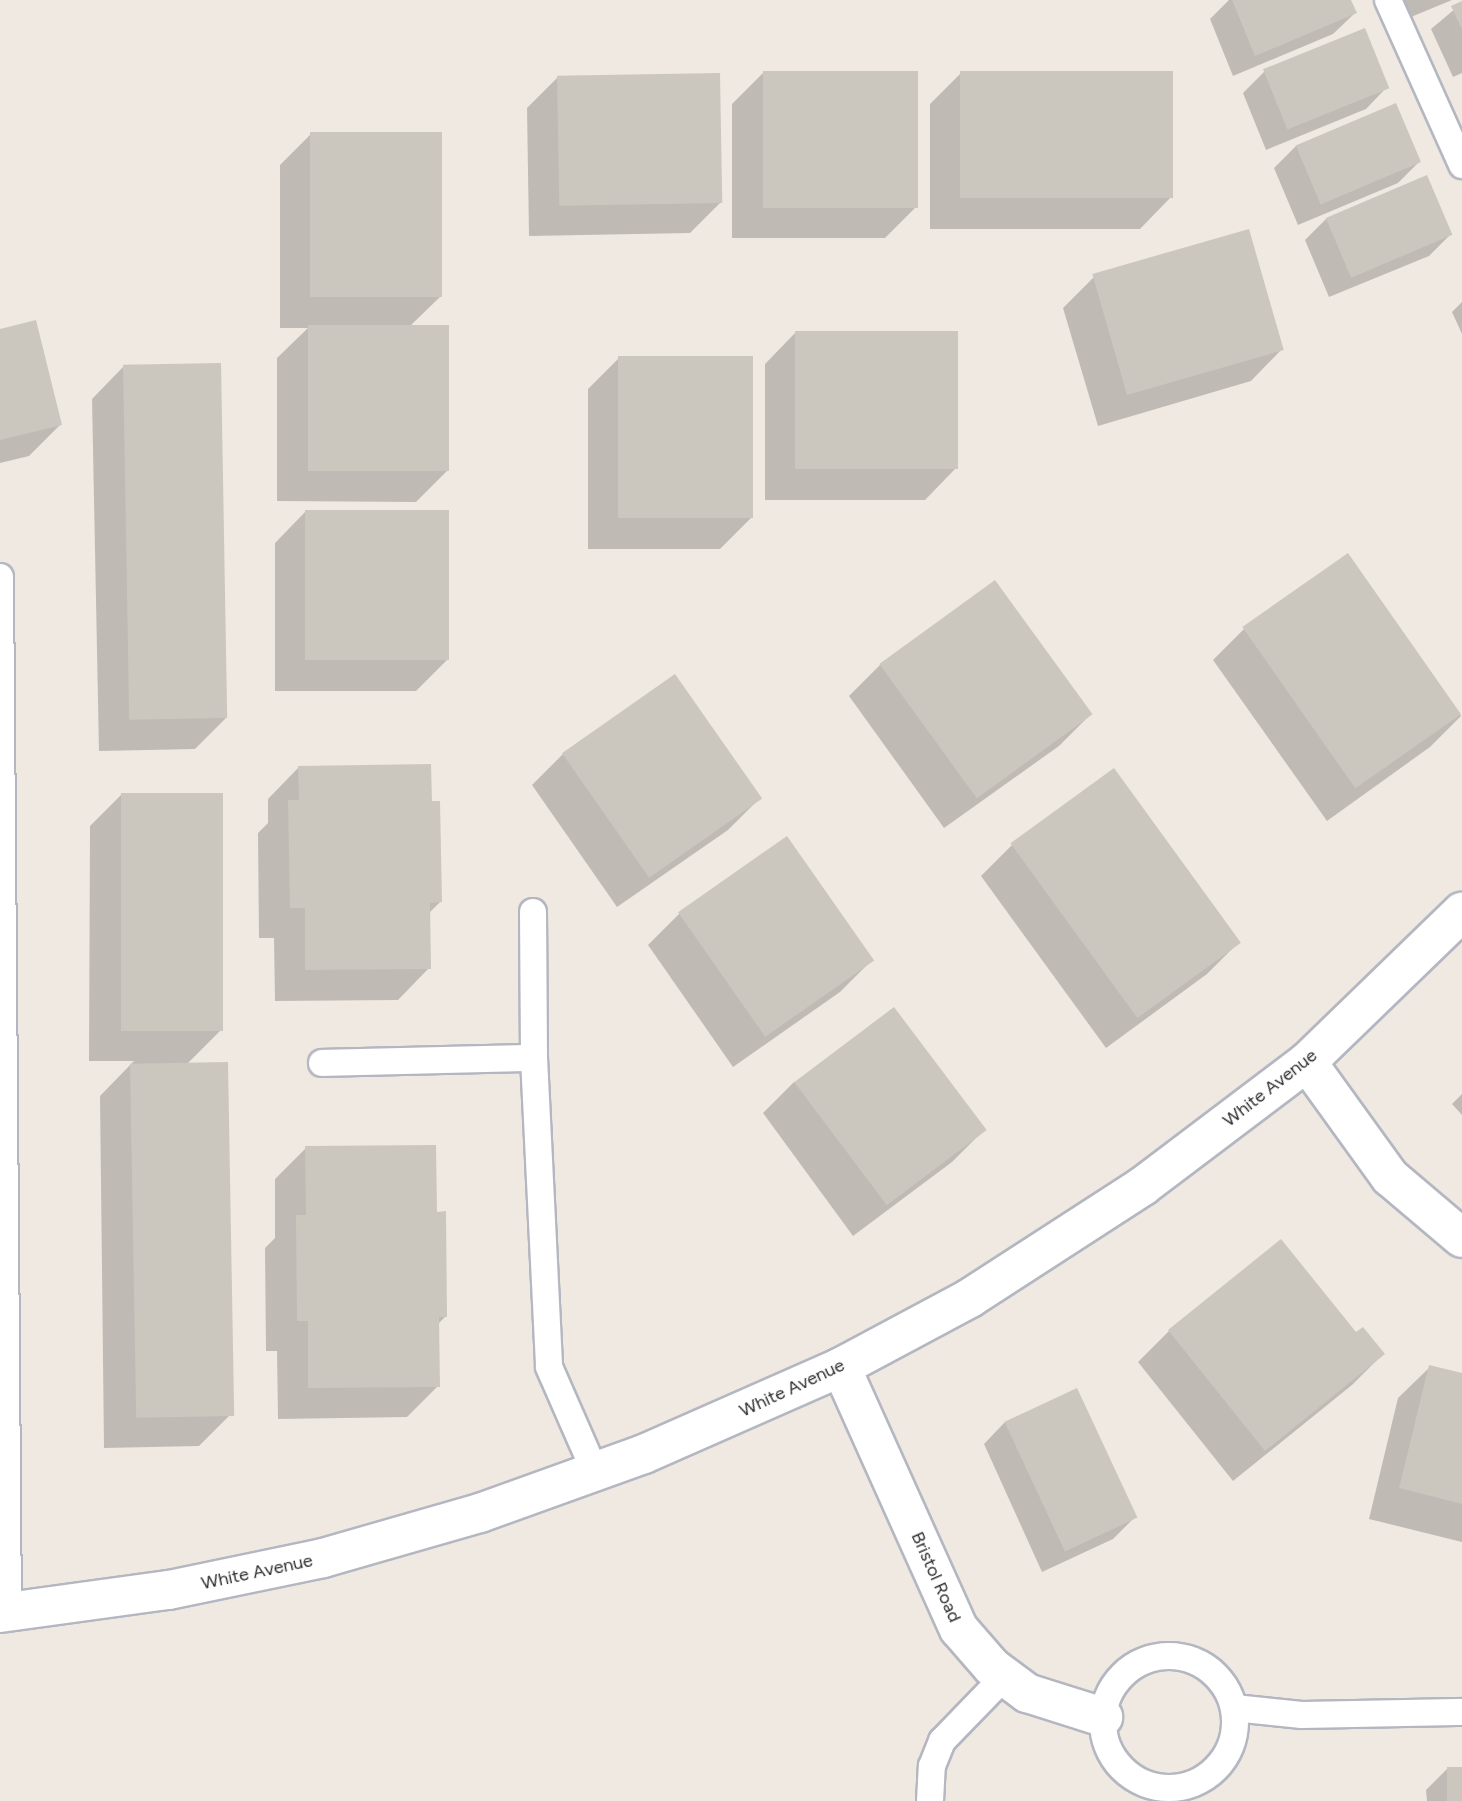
<!DOCTYPE html>
<html>
<head>
<meta charset="utf-8">
<style>
	body { margin:0 }
	#map { position:relative; width:1462px; height:1801px; overflow:hidden; background:#efe9e1; font-family:Figtree,sans-serif }
	div>[style] { position:absolute }
	.shadow>* { inset:0; background:#0003 }
	.building>* { inset:0; background:#cbc7bf; transform-origin:0 0 }
	.roads { filter:drop-shadow(2px 0 #b4b7c1) drop-shadow(-2px 0 #b4b7c1) drop-shadow(0 2px #b4b7c1) drop-shadow(0 -2px #b4b7c1) }
	.service>* { height:26px; margin:-13px; padding:0 13px; transform-origin:13px; border-radius:13px; background:#fff }
	.service>.ring { margin:-13px; padding:0; box-sizing:content-box; background:none; border:26px solid #fff; border-radius:50% }
	.minor>* { height:38px; margin:-19px; padding:0 19px; transform-origin:19px; border-radius:19px; background:#fff }
	.tertiary>* { height:38px; margin:-19px; padding:0 19px; transform-origin:19px; border-radius:19px; background:#fff }
	span { translate:-50% -50%; white-space:nowrap; text-align:center; line-height:1.15; -webkit-text-stroke:7px #fff; paint-order:stroke }
	.street-label { font-size:18px; color:#2e2e2e }
</style>
</head>
<body>
<div id="map">
	<div class="shadow">
		<div style="clip-path:polygon(1229px 0,1349px 0,1355px 13px,1333px 34px,1233px 76px,1210px 19px)"></div>
		<div style="clip-path:polygon(1403px 0,1452px 0,1411px 17px)"></div>
		<div style="clip-path:polygon(1462px 3px,1462px 73px,1453px 77px,1431px 29px)"></div>
		<div style="clip-path:polygon(1264px 72px,1387px 87px,1366px 109px,1266px 150px,1243px 93px)"></div>
		<div style="clip-path:polygon(763px 73px,916px 207px,885px 238px,732px 238px,732px 104px)"></div>
		<div style="clip-path:polygon(961px 73px,1171px 197px,1140px 229px,930px 229px,930px 104px)"></div>
		<div style="clip-path:polygon(558px 77px,721px 202px,690px 233px,529px 236px,527px 108px)"></div>
		<div style="clip-path:polygon(311px 134px,440px 297px,409px 327px,447px 471px,416px 502px,277px 501px,277px 358px,308px 328px,280px 328px,280px 165px)"></div>
		<div style="clip-path:polygon(1296px 146px,1419px 162px,1398px 183px,1298px 225px,1274px 168px)"></div>
		<div style="clip-path:polygon(1326px 219px,1450px 235px,1429px 256px,1329px 297px,1305px 240px)"></div>
		<div style="clip-path:polygon(1094px 277px,1282px 349px,1251px 381px,1098px 426px,1063px 308px)"></div>
		<div style="clip-path:polygon(1462px 302px,1462px 334px,1452px 312px)"></div>
		<div style="clip-path:polygon(0 331px,60px 425px,29px 456px,0 463px)"></div>
		<div style="clip-path:polygon(796px 332px,956px 468px,925px 500px,765px 500px,765px 364px)"></div>
		<div style="clip-path:polygon(619px 358px,751px 518px,720px 549px,588px 549px,588px 389px)"></div>
		<div style="clip-path:polygon(123px 367px,226px 718px,195px 749px,99px 751px,92px 399px)"></div>
		<div style="clip-path:polygon(306px 511px,447px 660px,416px 691px,275px 691px,275px 543px)"></div>
		<div style="clip-path:polygon(1347px 556px,1461px 716px,1430px 747px,1327px 821px,1213px 660px,1244px 629px)"></div>
		<div style="clip-path:polygon(880px 665px,1090px 715px,1059px 746px,944px 828px,849px 696px)"></div>
		<div style="clip-path:polygon(563px 754px,759px 799px,728px 830px,617px 907px,532px 785px)"></div>
		<div style="clip-path:polygon(299px 767px,430px 802px,440px 902px,429px 913px,429px 968px,398px 1000px,275px 1001px,274px 938px,259px 938px,258px 833px,268px 823px,268px 799px)"></div>
		<div style="clip-path:polygon(121px 795px,220px 1031px,187px 1064px,230px 1415px,199px 1446px,104px 1448px,100px 1096px,134px 1061px,89px 1061px,90px 826px)"></div>
		<div style="clip-path:polygon(786px 838px,871px 961px,840px 992px,733px 1067px,648px 945px,679px 914px)"></div>
		<div style="clip-path:polygon(1012px 845px,1238px 943px,1207px 974px,1106px 1048px,981px 876px)"></div>
		<div style="clip-path:polygon(794px 1082px,983px 1131px,952px 1162px,853px 1236px,763px 1113px)"></div>
		<div style="clip-path:polygon(1462px 1094px,1462px 1115px,1452px 1104px)"></div>
		<div style="clip-path:polygon(306px 1148px,435px 1214px,445px 1317px,437px 1325px,438px 1386px,407px 1417px,278px 1419px,277px 1351px,266px 1351px,265px 1248px,275px 1238px,275px 1179px)"></div>
		<div style="clip-path:polygon(1169px 1331px,1356px 1335px,1383px 1354px,1352px 1385px,1233px 1481px,1138px 1362px)"></div>
		<div style="clip-path:polygon(1430px 1367px,1462px 1374px,1462px 1542px,1369px 1519px,1398px 1398px)"></div>
		<div style="clip-path:polygon(1005px 1422px,1134px 1518px,1113px 1539px,1042px 1572px,984px 1444px)"></div>
		<div style="clip-path:polygon(1448px 1768px,1462px 1768px,1462px 1801px,1427px 1801px,1426px 1790px)"></div>
	</div>
	<div class="building">
		<div style="clip-path:polygon(1232px 0,1351px 0,1357px 13px,1255px 56px)"></div>
		<div style="clip-path:polygon(1462px 1px,1462px 29px,1451px 6px)"></div>
		<div style="left:1365px;top:28px;width:65px;height:110px;rotate:68deg"></div>
		<div style="left:763px;top:71px;width:155px;height:137px"></div>
		<div style="left:960px;top:71px;width:213px;height:127px"></div>
		<div style="left:720px;top:73px;width:130px;height:163px;rotate:89deg"></div>
		<div style="left:1396px;top:103px;width:64px;height:109px;rotate:67deg"></div>
		<div style="left:310px;top:132px;width:132px;height:165px"></div>
		<div style="left:1427px;top:175px;width:65px;height:110px;rotate:67deg"></div>
		<div style="left:1249px;top:229px;width:126px;height:163px;rotate:74deg"></div>
		<div style="clip-path:polygon(36px 320px,62px 425px,0 440px,0 329px)"></div>
		<div style="left:308px;top:325px;width:141px;height:146px"></div>
		<div style="left:795px;top:331px;width:163px;height:138px"></div>
		<div style="left:618px;top:356px;width:135px;height:162px"></div>
		<div style="left:221px;top:363px;width:355px;height:98px;rotate:89deg"></div>
		<div style="left:305px;top:510px;width:144px;height:150px"></div>
		<div style="left:1348px;top:553px;width:197px;height:129px;rotate:55deg"></div>
		<div style="left:995px;top:580px;width:166px;height:143px;rotate:54deg"></div>
		<div style="left:675px;top:674px;width:152px;height:138px;rotate:55deg"></div>
		<div style="clip-path:polygon(431px 764px,432px 801px,440px 801px,442px 902px,430px 903px,431px 969px,305px 970px,305px 908px,290px 908px,288px 800px,299px 800px,298px 766px)"></div>
		<div style="left:1114px;top:768px;width:216px;height:128px;rotate:54deg"></div>
		<div style="left:121px;top:793px;width:102px;height:238px"></div>
		<div style="left:787px;top:836px;width:152px;height:133px;rotate:55deg"></div>
		<div style="left:894px;top:1007px;width:154px;height:125px;rotate:53deg"></div>
		<div style="left:228px;top:1062px;width:354px;height:98px;rotate:89deg"></div>
		<div style="clip-path:polygon(436px 1145px,437px 1212px,446px 1211px,447px 1317px,439px 1317px,440px 1387px,308px 1388px,308px 1321px,297px 1321px,296px 1215px,306px 1215px,305px 1146px)"></div>
		<div style="clip-path:polygon(1281px 1239px,1356px 1332px,1363px 1327px,1385px 1354px,1265px 1451px,1168px 1330px)"></div>
		<div style="clip-path:polygon(1429px 1365px,1462px 1373px,1462px 1504px,1399px 1488px)"></div>
		<div style="left:1077px;top:1388px;width:143px;height:80px;rotate:65deg"></div>
		<div style="left:1447px;top:1767px;width:15px;height:34px"></div>
	</div>
	<div class="roads">
		<div class="service">
			<div style="left:1388px;top:0;width:181px;rotate:65.8deg"></div>
			<div style="left:0;top:577px;width:1035px;rotate:89.56deg"></div>
			<div style="left:533px;top:912px;width:146px;rotate:89.6deg"></div>
			<div style="left:534px;top:1058px;width:309px;rotate:87.2deg"></div>
			<div style="left:549px;top:1367px;width:115px;rotate:66.3deg"></div>
			<div style="left:322px;top:1063px;width:212px;rotate:-1.4deg"></div>
			<div class="ring" style="left:1103px;top:1656px;width:106px;height:106px"></div>
			<div style="left:1234px;top:1708px;width:68px;rotate:5.9deg"></div>
			<div style="left:1302px;top:1715px;width:160px;rotate:-1.1deg"></div>
			<div style="left:930px;top:1801px;width:35px;rotate:-87deg"></div>
			<div style="left:932px;top:1766px;width:27px;rotate:-68deg"></div>
			<div style="left:942px;top:1741px;width:91px;rotate:-45.9deg"></div>
		</div>
		<div class="minor">
			<div style="left:1307px;top:1062px;width:142px;rotate:54.2deg"></div>
			<div style="left:1390px;top:1177px;width:94px;rotate:40.3deg"></div>
			<div style="left:841px;top:1367px;width:287px;rotate:65.8deg"></div>
			<div style="left:959px;top:1629px;width:50px;rotate:49deg"></div>
			<div style="left:992px;top:1667px;width:44px;rotate:36.6deg"></div>
			<div style="left:1027px;top:1693px;width:80px;rotate:17.5deg"></div>
		</div>
		<div class="tertiary">
			<div style="left:0;top:1613px;width:171px;rotate:-7.8deg"></div>
			<div style="left:169px;top:1590px;width:157px;rotate:-11.7deg"></div>
			<div style="left:323px;top:1558px;width:163px;rotate:-16deg"></div>
			<div style="left:480px;top:1513px;width:174px;rotate:-19.8deg"></div>
			<div style="left:644px;top:1454px;width:215px;rotate:-23.8deg"></div>
			<div style="left:841px;top:1367px;width:146px;rotate:-28.1deg"></div>
			<div style="left:970px;top:1298px;width:206px;rotate:-32.9deg"></div>
			<div style="left:1143px;top:1186px;width:206px;rotate:-37.1deg"></div>
			<div style="left:1307px;top:1062px;width:216px;rotate:-44.1deg"></div>
		</div>
	</div>
	<div class="street-label">
		<span style="left:1270px;top:1088px;rotate:-38deg">White Avenue</span>
		<span style="left:792px;top:1388px;rotate:-25deg">White Avenue</span>
		<span style="left:257px;top:1572px;rotate:-12deg">White Avenue</span>
		<span style="left:936px;top:1577px;rotate:66deg">Bristol Road</span>
	</div>
</div>
</body>
</html>
